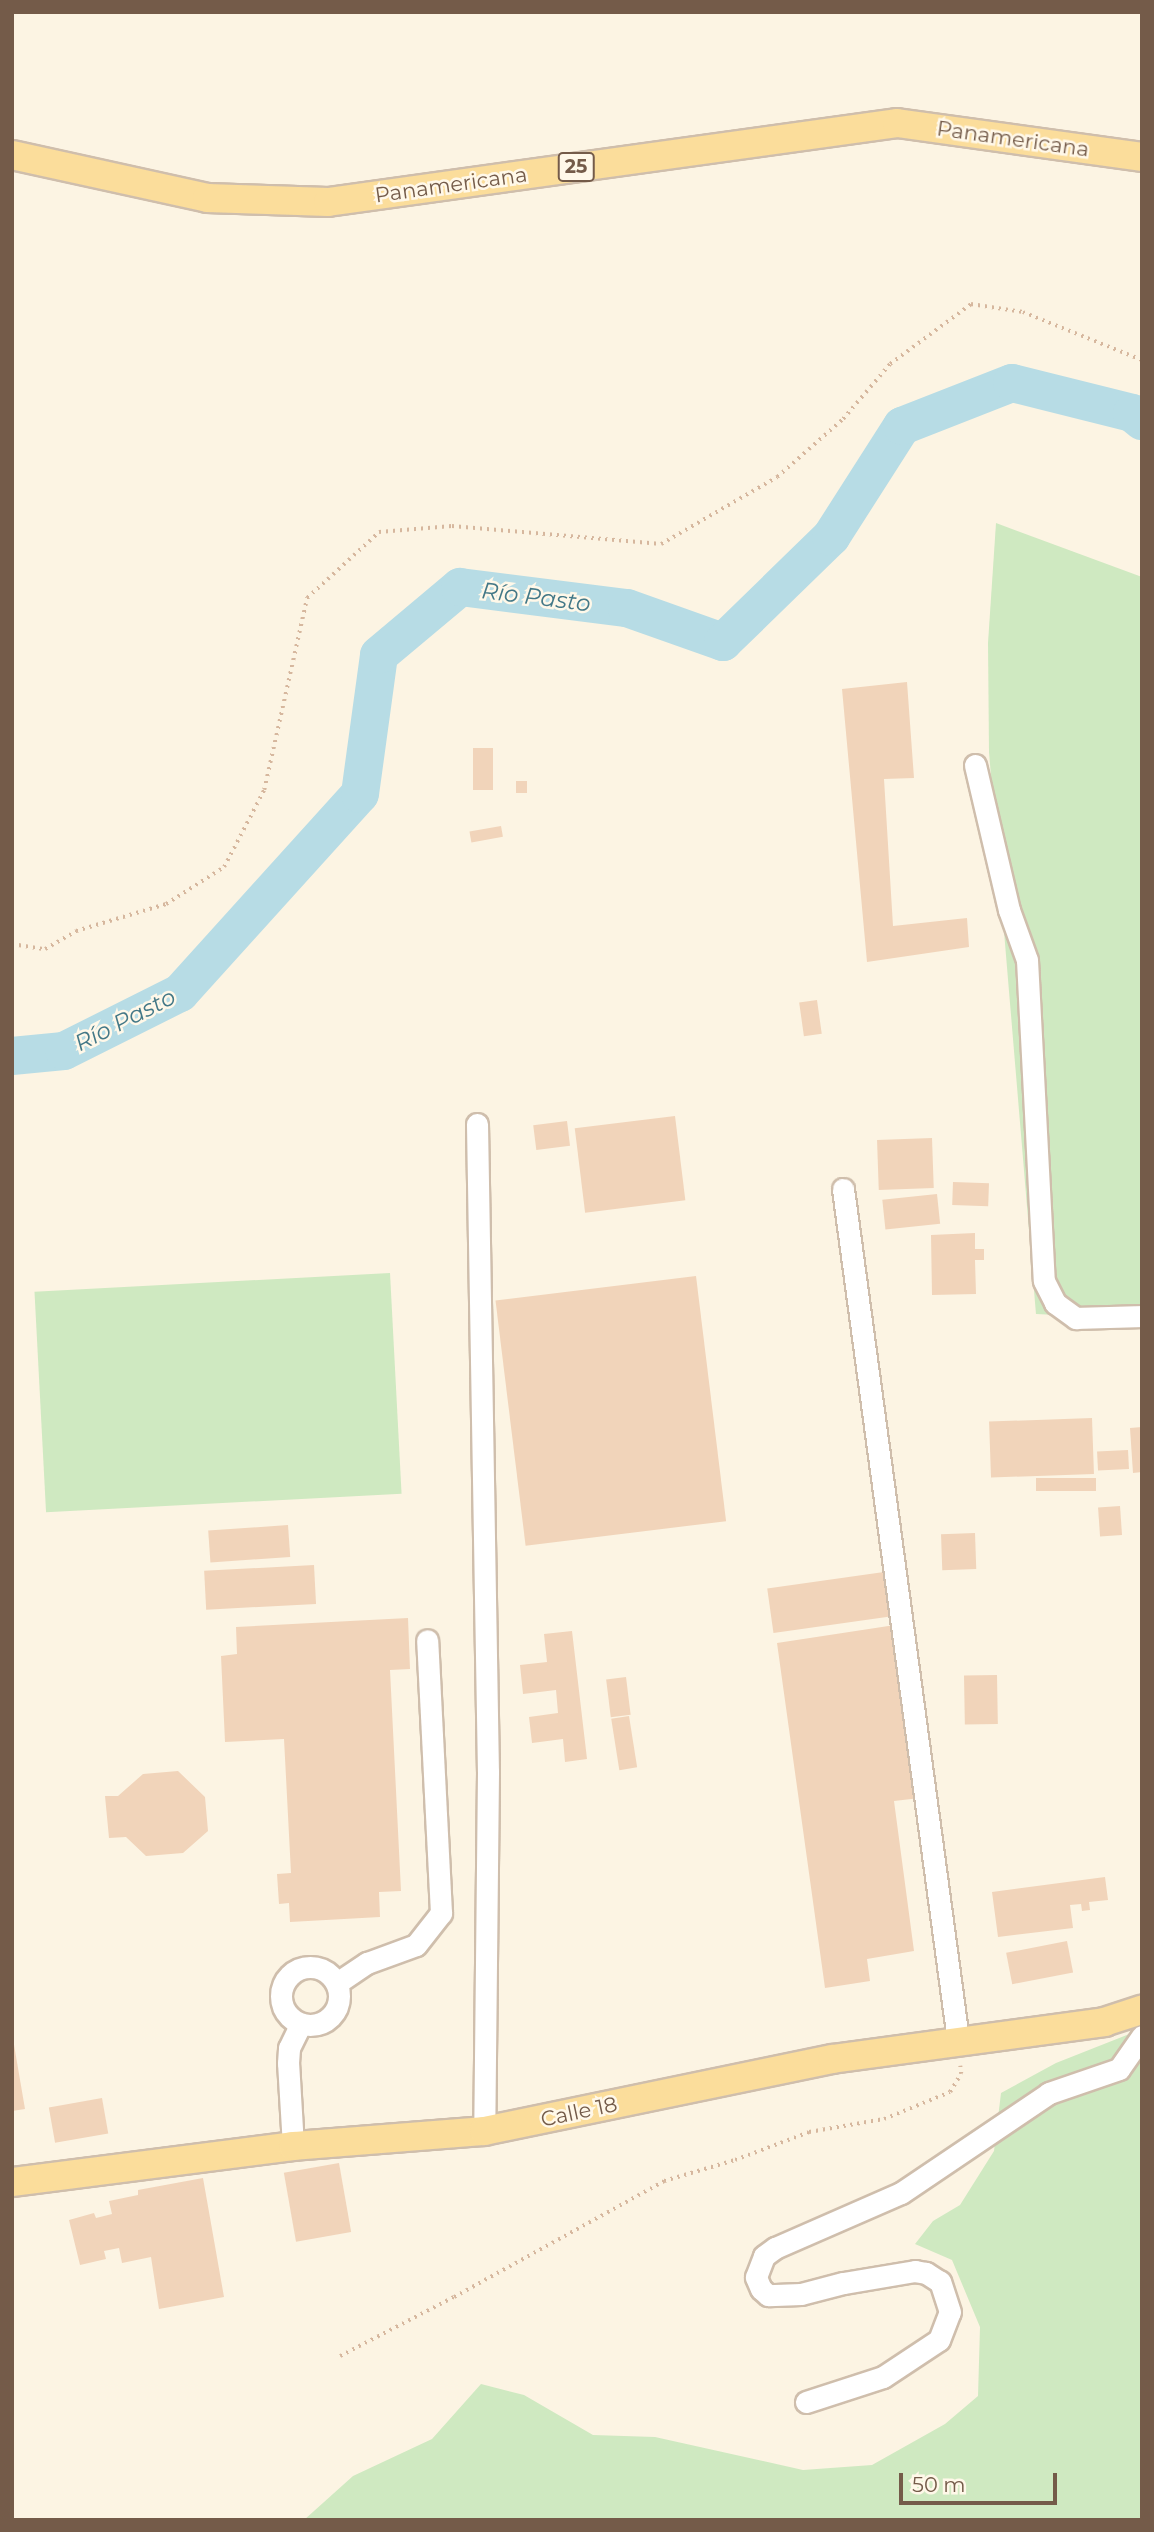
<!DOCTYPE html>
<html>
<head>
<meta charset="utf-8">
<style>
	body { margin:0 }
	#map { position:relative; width:1154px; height:2532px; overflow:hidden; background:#fcf4e3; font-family:Montserrat,sans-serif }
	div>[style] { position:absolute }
	.green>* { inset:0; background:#cfe9c1; transform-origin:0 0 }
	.river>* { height:38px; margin:-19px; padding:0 19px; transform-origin:19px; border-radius:19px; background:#b7dce5 }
	.building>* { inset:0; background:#f1d4ba; transform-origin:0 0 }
	.path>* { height:3.5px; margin-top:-1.75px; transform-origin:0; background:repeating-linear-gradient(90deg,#d6b79e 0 2px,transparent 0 7px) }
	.roads { filter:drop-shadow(2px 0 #cfbeac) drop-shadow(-2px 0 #cfbeac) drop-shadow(0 2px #cfbeac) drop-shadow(0 -2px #cfbeac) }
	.minor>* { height:21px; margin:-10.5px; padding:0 10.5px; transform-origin:10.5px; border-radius:10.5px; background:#fff }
	.minor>.ring { margin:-10.5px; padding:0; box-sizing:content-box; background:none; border:21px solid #fff; border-radius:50% }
	.major>* { height:28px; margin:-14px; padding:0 14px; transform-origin:14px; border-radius:14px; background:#fbdd9b }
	span { translate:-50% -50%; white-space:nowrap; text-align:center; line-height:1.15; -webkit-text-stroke:5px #fff8e9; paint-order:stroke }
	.shield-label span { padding:2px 5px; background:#fff8e9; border:2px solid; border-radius:5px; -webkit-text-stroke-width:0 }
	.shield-label { font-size:19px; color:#745b49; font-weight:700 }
	.street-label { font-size:21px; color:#745b49 }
	.water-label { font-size:23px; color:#437887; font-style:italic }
	.frame { position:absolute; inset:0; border:14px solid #745b49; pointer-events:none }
	.scale { position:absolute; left:899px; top:2473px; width:158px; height:32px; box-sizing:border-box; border:4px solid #745b49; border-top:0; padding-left:9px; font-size:21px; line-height:24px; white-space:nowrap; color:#745b49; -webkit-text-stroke:5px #fff8e9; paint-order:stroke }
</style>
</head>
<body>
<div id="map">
	<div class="green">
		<div style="clip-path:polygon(996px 523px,1142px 577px,1142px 1319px,1036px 1314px,989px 752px,988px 643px)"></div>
		<div style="left:390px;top:1273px;width:221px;height:356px;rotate:87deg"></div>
		<div style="clip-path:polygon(1142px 2029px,1142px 2520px,304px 2520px,353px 2476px,432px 2439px,481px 2384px,524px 2395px,593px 2435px,655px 2437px,803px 2470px,872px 2465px,945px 2424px,978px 2396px,980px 2327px,952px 2260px,915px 2244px,933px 2221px,960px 2205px,994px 2151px,1001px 2093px,1056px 2063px)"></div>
	</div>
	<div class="river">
		<div style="left:12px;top:1056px;width:52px;rotate:-5.5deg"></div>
		<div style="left:64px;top:1051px;width:130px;rotate:-26.6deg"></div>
		<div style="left:180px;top:993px;width:268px;rotate:-47.9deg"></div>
		<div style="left:360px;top:794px;width:140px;rotate:-82.2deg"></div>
		<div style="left:379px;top:655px;width:106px;rotate:-40deg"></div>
		<div style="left:460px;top:587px;width:168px;rotate:7.2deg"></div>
		<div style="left:627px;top:608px;width:102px;rotate:19.5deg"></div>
		<div style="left:723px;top:642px;width:151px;rotate:-44.2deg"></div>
		<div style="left:831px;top:537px;width:132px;rotate:-57.4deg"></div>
		<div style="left:902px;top:426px;width:118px;rotate:-21.4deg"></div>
		<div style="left:1012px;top:383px;width:124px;rotate:14deg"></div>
		<div style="left:1132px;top:413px;width:13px;rotate:39deg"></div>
	</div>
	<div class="building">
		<div style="clip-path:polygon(907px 682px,914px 778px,884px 779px,893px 926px,967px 918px,969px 947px,867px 962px,842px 689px)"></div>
		<div style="left:493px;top:748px;width:42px;height:20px;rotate:90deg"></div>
		<div style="left:516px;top:781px;width:11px;height:12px"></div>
		<div style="left:501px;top:826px;width:11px;height:32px;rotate:80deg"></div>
		<div style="left:817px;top:1000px;width:34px;height:18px;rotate:82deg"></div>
		<div style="left:675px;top:1116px;width:85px;height:101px;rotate:83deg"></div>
		<div style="left:567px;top:1121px;width:25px;height:34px;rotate:83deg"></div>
		<div style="left:932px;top:1138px;width:50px;height:55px;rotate:88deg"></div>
		<div style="left:953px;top:1182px;width:36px;height:23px;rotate:2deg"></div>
		<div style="left:937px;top:1194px;width:30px;height:55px;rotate:84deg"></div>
		<div style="clip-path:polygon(975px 1233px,975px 1249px,984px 1249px,984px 1260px,975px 1260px,976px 1294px,932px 1295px,931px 1235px)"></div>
		<div style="left:696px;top:1276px;width:247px;height:202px;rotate:83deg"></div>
		<div style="left:1092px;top:1418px;width:56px;height:103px;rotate:88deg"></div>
		<div style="clip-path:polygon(1142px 1427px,1142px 1472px,1133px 1473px,1130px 1428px)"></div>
		<div style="left:1128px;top:1450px;width:19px;height:31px;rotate:87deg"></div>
		<div style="left:1096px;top:1478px;width:13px;height:60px;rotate:90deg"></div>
		<div style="left:1120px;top:1506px;width:29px;height:22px;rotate:86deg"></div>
		<div style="left:288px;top:1525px;width:32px;height:80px;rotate:86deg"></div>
		<div style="left:975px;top:1533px;width:36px;height:34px;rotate:88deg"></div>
		<div style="left:314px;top:1565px;width:39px;height:110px;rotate:87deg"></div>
		<div style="left:891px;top:1571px;width:45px;height:125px;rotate:82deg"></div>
		<div style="clip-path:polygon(408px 1618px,410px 1669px,390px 1670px,401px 1891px,379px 1892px,380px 1917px,290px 1922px,289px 1903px,279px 1904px,277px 1874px,291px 1873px,284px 1739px,225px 1742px,221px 1656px,237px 1654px,236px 1627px)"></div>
		<div style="clip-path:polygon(895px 1625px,920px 1798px,894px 1801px,914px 1951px,867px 1959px,870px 1981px,825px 1988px,777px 1643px)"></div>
		<div style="clip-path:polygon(572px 1631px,587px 1759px,565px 1762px,563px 1739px,532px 1743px,529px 1717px,558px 1713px,556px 1690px,523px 1694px,520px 1665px,547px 1662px,544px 1634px)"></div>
		<div style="left:997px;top:1675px;width:49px;height:33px;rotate:89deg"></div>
		<div style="left:626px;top:1677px;width:38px;height:20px;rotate:83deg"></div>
		<div style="left:629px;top:1716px;width:52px;height:18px;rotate:81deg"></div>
		<div style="clip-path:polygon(178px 1771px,205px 1797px,208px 1831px,183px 1853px,146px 1856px,126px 1837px,109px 1838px,105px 1796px,118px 1796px,143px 1774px)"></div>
		<div style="clip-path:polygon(1105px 1877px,1108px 1900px,1089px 1902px,1090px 1910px,1082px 1911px,1081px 1904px,1070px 1905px,1073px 1928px,998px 1937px,992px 1892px)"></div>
		<div style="left:1067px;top:1941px;width:32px;height:62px;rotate:79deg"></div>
		<div style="clip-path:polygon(12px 2033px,25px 2109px,12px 2111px)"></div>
		<div style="left:102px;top:2098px;width:36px;height:54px;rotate:80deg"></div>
		<div style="left:339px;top:2163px;width:70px;height:56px;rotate:80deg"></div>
		<div style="clip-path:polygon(203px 2178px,224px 2297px,159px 2309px,151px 2257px,122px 2263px,119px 2248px,104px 2251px,106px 2259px,80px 2265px,69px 2220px,94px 2213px,96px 2218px,112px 2214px,109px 2201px,138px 2195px,138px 2190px)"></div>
	</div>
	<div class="path">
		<div style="left:12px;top:944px;width:33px;rotate:9deg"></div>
		<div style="left:45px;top:949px;width:36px;rotate:-30deg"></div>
		<div style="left:76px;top:931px;width:94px;rotate:-16.7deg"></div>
		<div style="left:166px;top:904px;width:69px;rotate:-32.5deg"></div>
		<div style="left:224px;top:867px;width:87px;rotate:-62.5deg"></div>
		<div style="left:264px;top:790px;width:197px;rotate:-77.4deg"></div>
		<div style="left:307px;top:598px;width:98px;rotate:-42.5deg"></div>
		<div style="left:379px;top:532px;width:73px;rotate:-4.7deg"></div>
		<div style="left:452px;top:526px;width:210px;rotate:4.9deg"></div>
		<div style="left:661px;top:544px;width:134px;rotate:-30deg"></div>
		<div style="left:777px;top:477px;width:88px;rotate:-41.3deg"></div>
		<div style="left:843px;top:419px;width:72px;rotate:-49.5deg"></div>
		<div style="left:890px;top:364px;width:101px;rotate:-36.5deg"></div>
		<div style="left:971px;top:304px;width:53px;rotate:8.7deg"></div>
		<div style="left:1023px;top:312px;width:128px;rotate:22deg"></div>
		<div style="left:340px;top:2356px;width:128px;rotate:-27.4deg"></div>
		<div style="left:454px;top:2297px;width:240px;rotate:-28.9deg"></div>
		<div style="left:664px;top:2181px;width:74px;rotate:-16.5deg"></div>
		<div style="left:735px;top:2160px;width:79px;rotate:-20.7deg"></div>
		<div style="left:809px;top:2132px;width:76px;rotate:-9.8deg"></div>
		<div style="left:884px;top:2119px;width:71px;rotate:-22.2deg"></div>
		<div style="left:950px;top:2092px;width:21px;rotate:-59deg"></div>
		<div style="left:961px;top:2074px;width:8px;rotate:-97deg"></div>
	</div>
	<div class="roads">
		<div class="minor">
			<div style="left:975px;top:765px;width:149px;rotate:76.8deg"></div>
			<div style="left:1009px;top:910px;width:53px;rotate:70.2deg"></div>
			<div style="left:1027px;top:960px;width:321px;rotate:87deg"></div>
			<div style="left:1044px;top:1281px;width:25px;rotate:63deg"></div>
			<div style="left:1055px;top:1303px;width:26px;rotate:36deg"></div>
			<div style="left:1076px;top:1318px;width:66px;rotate:-1.7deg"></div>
			<div style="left:477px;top:1124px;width:648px;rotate:89.03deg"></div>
			<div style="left:488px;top:1772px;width:359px;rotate:90.6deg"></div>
			<div style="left:843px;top:1189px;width:859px;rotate:82.3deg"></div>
			<div class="ring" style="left:281px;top:1967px;width:37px;height:37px"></div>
			<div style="left:337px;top:1983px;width:36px;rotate:-34deg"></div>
			<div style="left:367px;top:1963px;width:52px;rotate:-20.2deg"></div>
			<div style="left:416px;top:1945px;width:41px;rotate:-52deg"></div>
			<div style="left:441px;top:1913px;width:273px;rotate:-92.9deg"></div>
			<div style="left:293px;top:2146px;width:83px;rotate:-93.4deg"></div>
			<div style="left:288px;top:2063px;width:15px;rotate:-86deg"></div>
			<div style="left:289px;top:2048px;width:25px;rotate:-64deg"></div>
			<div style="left:806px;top:2402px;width:81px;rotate:-18deg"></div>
			<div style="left:883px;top:2377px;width:67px;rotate:-33.5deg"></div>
			<div style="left:939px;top:2340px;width:30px;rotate:-69deg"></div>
			<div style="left:950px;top:2312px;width:32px;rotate:-108deg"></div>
			<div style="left:940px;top:2282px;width:17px;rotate:-147deg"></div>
			<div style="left:926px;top:2273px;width:11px;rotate:-170deg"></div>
			<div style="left:915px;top:2271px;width:73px;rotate:170.5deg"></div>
			<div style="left:843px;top:2283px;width:43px;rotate:165.3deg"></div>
			<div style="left:801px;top:2294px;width:33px;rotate:178deg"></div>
			<div style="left:768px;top:2295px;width:9px;rotate:-139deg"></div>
			<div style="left:761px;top:2289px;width:13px;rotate:-113deg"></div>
			<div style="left:756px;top:2277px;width:22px;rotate:-69deg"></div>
			<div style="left:764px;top:2256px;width:14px;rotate:-36deg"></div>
			<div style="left:775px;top:2248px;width:137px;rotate:-23.6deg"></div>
			<div style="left:901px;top:2193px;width:179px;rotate:-34deg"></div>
			<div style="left:1049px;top:2093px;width:74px;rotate:-18.9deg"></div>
			<div style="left:1119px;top:2069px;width:40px;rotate:-55.1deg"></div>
		</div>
		<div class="major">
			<div style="left:12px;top:155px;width:200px;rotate:12.4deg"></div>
			<div style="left:207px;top:198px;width:121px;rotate:1.9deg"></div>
			<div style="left:328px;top:202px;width:574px;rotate:-7.9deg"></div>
			<div style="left:897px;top:123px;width:247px;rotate:7.9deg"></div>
			<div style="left:12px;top:2182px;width:283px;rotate:-7.3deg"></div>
			<div style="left:293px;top:2146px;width:192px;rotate:-4.5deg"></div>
			<div style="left:484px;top:2131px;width:355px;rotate:-11.7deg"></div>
			<div style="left:832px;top:2059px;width:275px;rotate:-7.7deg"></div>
			<div style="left:1104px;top:2022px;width:40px;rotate:-18deg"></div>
		</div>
	</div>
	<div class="shield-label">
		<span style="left:576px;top:167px">25</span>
	</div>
	<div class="street-label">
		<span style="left:1013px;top:139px;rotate:8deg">Panamericana</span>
		<span style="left:451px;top:185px;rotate:-8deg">Panamericana</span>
		<span style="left:579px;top:2112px;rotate:-12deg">Calle 18</span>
	</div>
	<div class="water-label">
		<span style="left:536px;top:597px;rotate:7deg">Río Pasto</span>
		<span style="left:125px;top:1020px;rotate:-27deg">Río Pasto</span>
	</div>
	<div class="frame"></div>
	<div class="scale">50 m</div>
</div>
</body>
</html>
